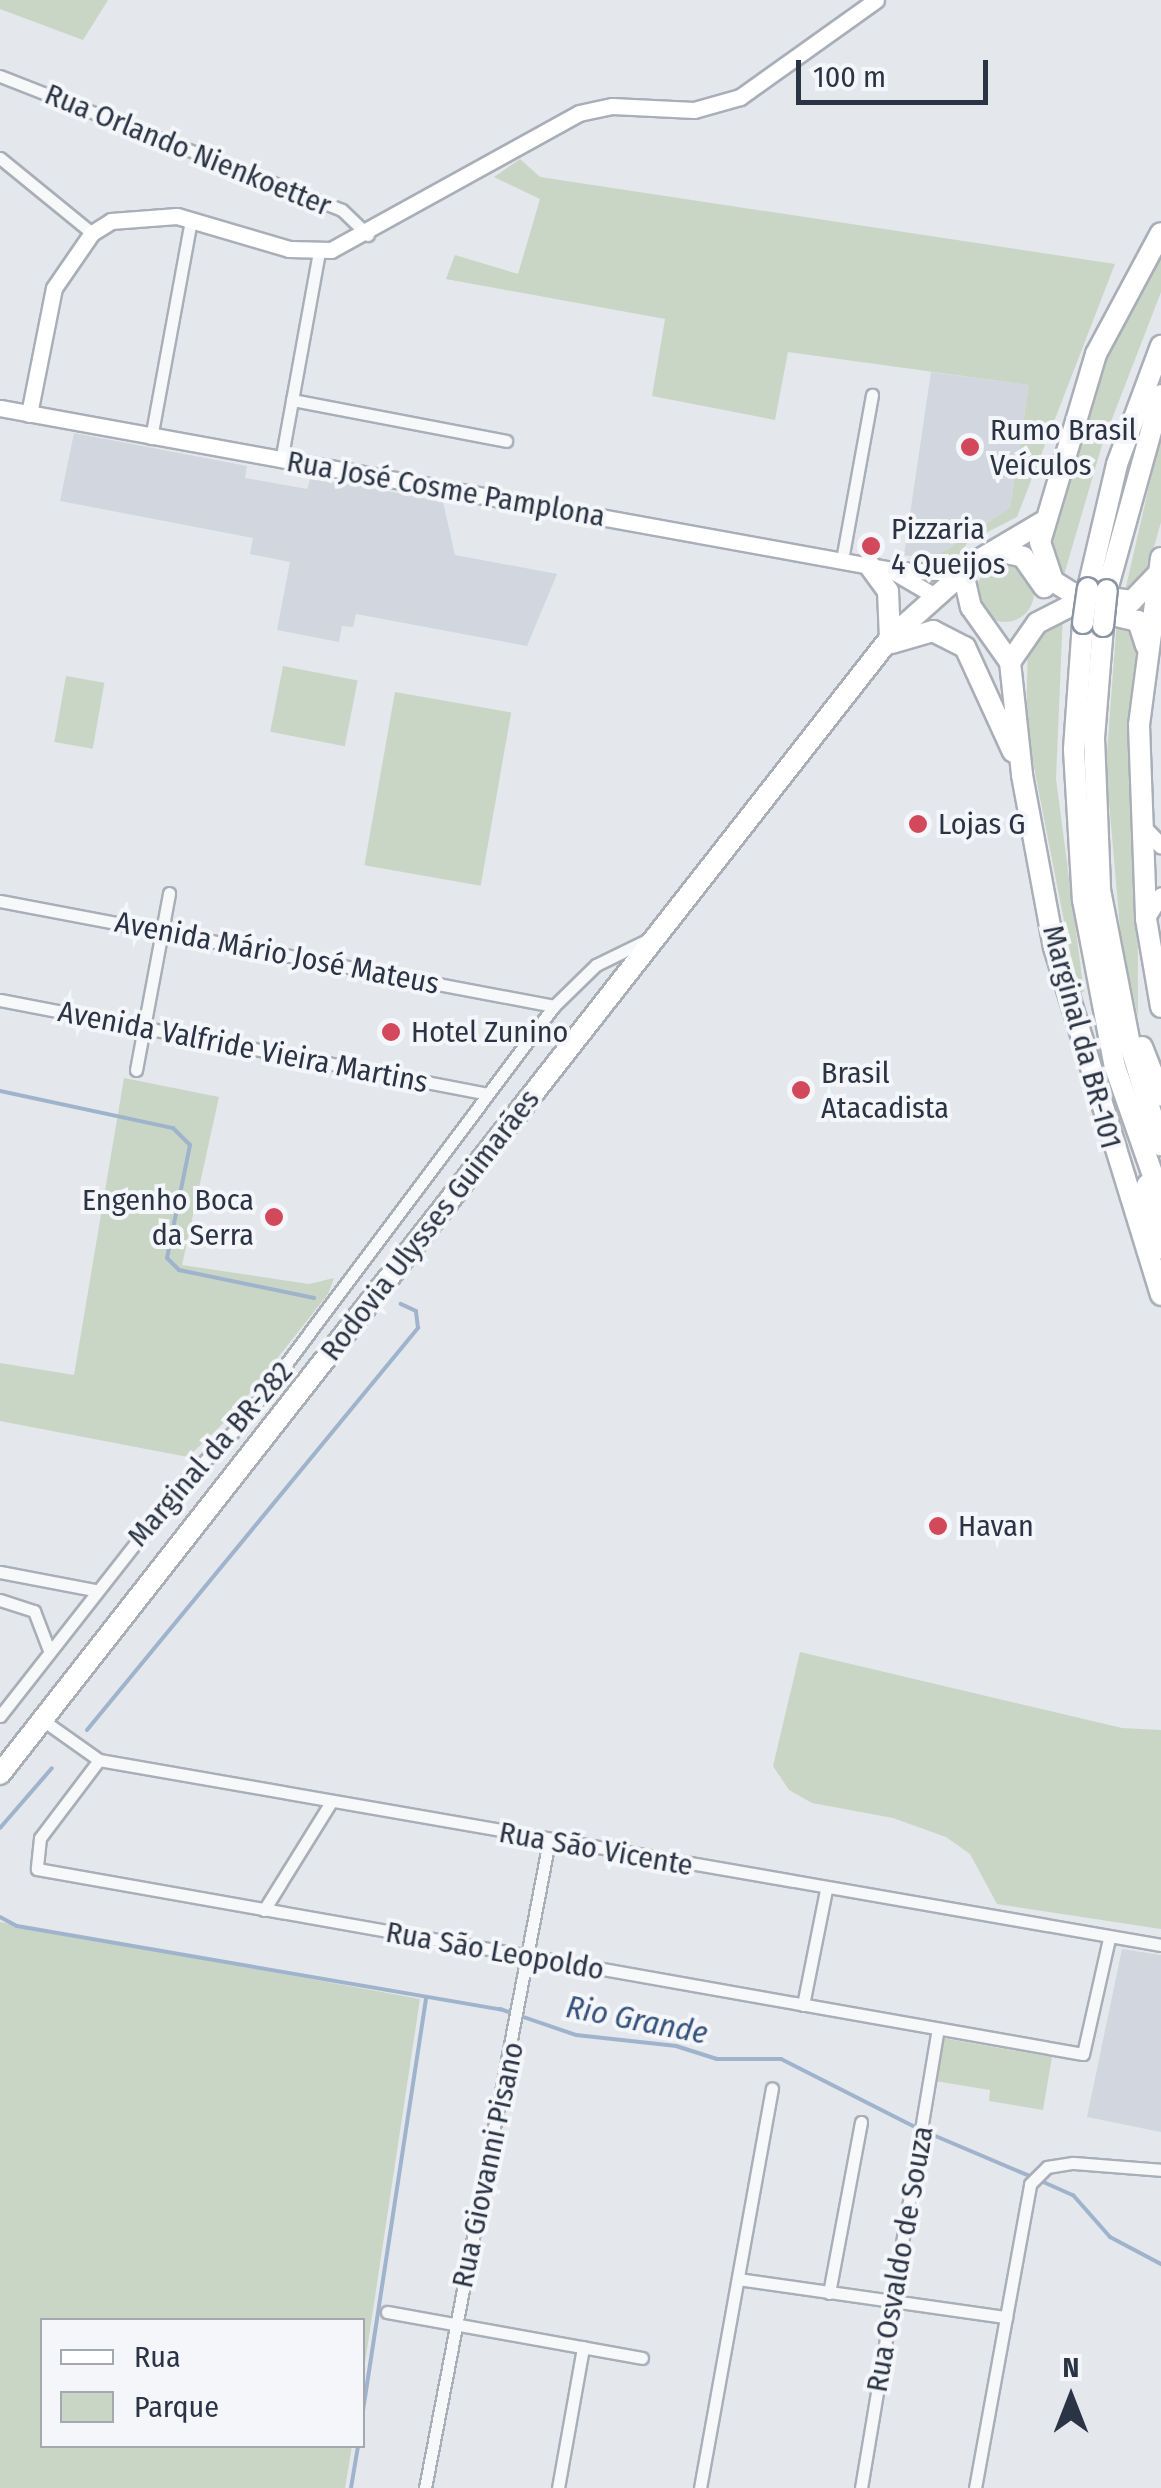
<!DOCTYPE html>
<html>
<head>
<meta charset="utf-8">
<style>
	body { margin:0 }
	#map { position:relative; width:1161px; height:2488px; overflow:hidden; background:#e4e7ec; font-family:"Fira Sans Condensed",sans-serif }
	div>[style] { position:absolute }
	.built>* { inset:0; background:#d2d6de }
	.green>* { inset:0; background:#c9d6c5; transform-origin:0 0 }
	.round { border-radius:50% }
	.stream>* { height:4px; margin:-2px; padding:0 2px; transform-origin:2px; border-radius:2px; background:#9fb4cc }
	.roads { filter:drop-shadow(2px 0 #a9aeb7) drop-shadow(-2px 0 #a9aeb7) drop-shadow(0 2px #a9aeb7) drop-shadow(0 -2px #a9aeb7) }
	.street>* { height:11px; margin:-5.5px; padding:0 5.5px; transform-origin:5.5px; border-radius:5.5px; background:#f7f8fa }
	.secondary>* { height:15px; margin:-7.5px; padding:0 7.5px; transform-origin:7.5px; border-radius:7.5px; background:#fff }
	.highway>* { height:20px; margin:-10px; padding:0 10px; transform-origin:10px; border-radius:10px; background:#fff }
	.bridges { filter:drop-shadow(2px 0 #8b94a3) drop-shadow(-2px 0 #8b94a3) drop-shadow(0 2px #8b94a3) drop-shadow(0 -2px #8b94a3) }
	.highway-bridge>* { height:20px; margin:-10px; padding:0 10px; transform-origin:10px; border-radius:10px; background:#fff }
	.dots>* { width:28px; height:28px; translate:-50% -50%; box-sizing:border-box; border:5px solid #f4f6f9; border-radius:50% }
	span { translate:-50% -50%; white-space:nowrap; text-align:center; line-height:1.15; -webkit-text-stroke:8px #f4f6f9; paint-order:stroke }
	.street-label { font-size:30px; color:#2b3445 }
	.poi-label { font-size:30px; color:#2b3445 }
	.left { translate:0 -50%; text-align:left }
	.right { translate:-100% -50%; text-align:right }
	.water-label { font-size:32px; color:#34527a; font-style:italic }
	.legend { position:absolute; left:40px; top:2318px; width:325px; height:130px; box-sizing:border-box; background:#f4f6f9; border:2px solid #a4a8b1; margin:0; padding:12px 18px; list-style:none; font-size:30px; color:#2b3445 }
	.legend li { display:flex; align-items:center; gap:20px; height:50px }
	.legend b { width:50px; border:2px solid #a4a8b1 }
	.north { position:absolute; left:1021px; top:2348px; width:100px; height:100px; -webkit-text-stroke:8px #f4f6f9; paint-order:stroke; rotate:0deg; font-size:28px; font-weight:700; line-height:40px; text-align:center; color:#2b3445 }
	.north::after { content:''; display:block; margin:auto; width:35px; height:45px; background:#2b3445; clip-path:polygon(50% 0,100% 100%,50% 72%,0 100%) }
	.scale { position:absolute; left:796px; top:60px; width:192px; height:45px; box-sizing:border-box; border:5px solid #2b3445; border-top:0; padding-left:12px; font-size:30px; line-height:35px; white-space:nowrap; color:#2b3445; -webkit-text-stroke:8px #f4f6f9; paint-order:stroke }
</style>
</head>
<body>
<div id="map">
	<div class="built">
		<div style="clip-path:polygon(931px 372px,1029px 385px,1010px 508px,932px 559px,904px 555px)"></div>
		<div style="clip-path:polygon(74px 433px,247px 466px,245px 478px,307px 489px,311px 476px,443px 502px,455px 555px,557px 574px,527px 646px,356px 614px,353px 627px,342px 626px,339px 642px,277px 630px,290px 562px,250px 554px,253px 538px,60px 501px)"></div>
		<div style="clip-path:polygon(1122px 1949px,1161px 1955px,1161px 2132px,1087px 2117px)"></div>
	</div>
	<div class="green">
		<div style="clip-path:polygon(0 0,108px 0,83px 40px,0 9px)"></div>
		<div style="clip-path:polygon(520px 159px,540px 177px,1115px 264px,1017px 517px,968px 542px,956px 558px,932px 559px,1010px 508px,1029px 385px,788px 352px,775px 420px,652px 396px,665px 319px,446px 279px,455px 255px,518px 274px,540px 199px,494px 177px)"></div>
		<div style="clip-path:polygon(1161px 252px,1161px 292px,1102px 445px,1064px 575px,1048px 544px,1107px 347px)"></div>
		<div style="clip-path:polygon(1161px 434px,1161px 522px,1143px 586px,1125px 591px)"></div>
		<div class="round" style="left:976px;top:564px;width:58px;height:58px"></div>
		<div style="clip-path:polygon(1063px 613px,1056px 779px,1084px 992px,1078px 993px,1026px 726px,1028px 642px)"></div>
		<div style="clip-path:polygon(1117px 618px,1137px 624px,1138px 1017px,1121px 940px,1106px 767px)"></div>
		<div style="left:283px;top:666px;width:76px;height:67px;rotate:11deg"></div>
		<div style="left:66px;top:676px;width:39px;height:67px;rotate:10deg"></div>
		<div style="left:395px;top:692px;width:118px;height:176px;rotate:10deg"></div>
		<div style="clip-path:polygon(124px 1078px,219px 1097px,182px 1265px,309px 1284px,334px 1278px,328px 1294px,234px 1413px,188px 1457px,0 1421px,0 1363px,74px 1375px)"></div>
		<div style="clip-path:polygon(800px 1652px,1122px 1728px,1161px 1730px,1161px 1929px,997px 1904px,970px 1854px,946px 1837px,893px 1818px,812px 1803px,789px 1790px,773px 1766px)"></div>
		<div style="clip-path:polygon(0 1922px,420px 1999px,363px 2376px,362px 2320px,42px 2320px,42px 2446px,352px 2446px,345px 2488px,0 2488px)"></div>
		<div style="clip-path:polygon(942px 2038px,1052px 2057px,1043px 2110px,989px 2101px,990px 2090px,935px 2081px)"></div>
	</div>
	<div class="stream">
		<div style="left:0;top:1091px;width:177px;rotate:12.1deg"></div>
		<div style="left:173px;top:1128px;width:24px;rotate:45deg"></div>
		<div style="left:190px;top:1145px;width:115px;rotate:101.5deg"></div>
		<div style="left:167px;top:1258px;width:17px;rotate:45deg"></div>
		<div style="left:179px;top:1270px;width:138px;rotate:11.7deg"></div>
		<div style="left:87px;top:1730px;width:521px;rotate:-50.53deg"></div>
		<div style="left:418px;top:1328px;width:17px;rotate:-97deg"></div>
		<div style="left:416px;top:1311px;width:17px;rotate:-155deg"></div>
		<div style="left:0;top:1828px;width:79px;rotate:-49.1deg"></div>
		<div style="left:0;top:1917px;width:19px;rotate:28deg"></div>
		<div style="left:17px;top:1926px;width:490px;rotate:9.8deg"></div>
		<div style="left:500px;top:2009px;width:80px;rotate:18.9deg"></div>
		<div style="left:576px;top:2035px;width:101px;rotate:6.3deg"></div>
		<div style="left:676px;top:2046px;width:43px;rotate:17.6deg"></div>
		<div style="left:717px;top:2059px;width:64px"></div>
		<div style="left:781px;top:2059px;width:153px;rotate:26.9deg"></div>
		<div style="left:926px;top:2132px;width:115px;rotate:23deg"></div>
		<div style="left:1041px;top:2181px;width:35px;rotate:24deg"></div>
		<div style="left:1073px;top:2195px;width:56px;rotate:48.6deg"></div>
		<div style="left:1110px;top:2237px;width:58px;rotate:27.9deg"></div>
		<div style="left:362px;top:2417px;width:424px;rotate:-81.3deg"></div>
		<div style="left:351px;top:2488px;width:43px;rotate:-80.5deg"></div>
	</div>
	<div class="roads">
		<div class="street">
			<div style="left:0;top:76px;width:367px;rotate:21.4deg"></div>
			<div style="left:342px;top:210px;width:36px;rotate:44deg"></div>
			<div style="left:0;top:158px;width:119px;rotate:39.2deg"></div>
			<div style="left:292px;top:400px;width:218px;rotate:10.8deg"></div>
			<div style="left:151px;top:438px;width:223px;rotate:-79.6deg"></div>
			<div style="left:281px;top:461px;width:212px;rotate:-79.7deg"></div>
			<div style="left:842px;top:560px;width:168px;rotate:-79.7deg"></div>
			<div style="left:0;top:901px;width:564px;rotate:10.73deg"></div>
			<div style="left:0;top:1000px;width:494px;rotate:10.9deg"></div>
			<div style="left:136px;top:1070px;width:180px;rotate:-79.4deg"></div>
			<div style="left:0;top:1572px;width:96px;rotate:10.8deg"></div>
			<div style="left:0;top:1600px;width:36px;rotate:18deg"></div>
			<div style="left:34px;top:1611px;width:42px;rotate:69deg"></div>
			<div style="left:0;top:1716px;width:295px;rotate:-51.9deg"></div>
			<div style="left:182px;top:1484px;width:84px;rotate:-45.5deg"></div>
			<div style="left:241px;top:1424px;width:522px;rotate:-53.17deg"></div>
			<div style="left:554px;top:1006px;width:59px;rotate:-44.3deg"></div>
			<div style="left:596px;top:965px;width:57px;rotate:-26.1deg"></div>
			<div style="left:44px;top:1721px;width:67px;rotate:35.3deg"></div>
			<div style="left:99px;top:1760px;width:1078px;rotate:9.88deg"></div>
			<div style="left:99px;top:1760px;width:98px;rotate:127.1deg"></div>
			<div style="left:40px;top:1838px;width:31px;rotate:96deg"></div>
			<div style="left:37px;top:1869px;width:1062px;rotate:10.03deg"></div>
			<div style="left:1083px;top:2054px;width:118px;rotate:-77.3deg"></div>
			<div style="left:264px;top:1910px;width:127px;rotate:-58.2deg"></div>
			<div style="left:803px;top:2005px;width:117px;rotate:-78.7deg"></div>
			<div style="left:738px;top:2279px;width:271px;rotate:8.1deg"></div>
			<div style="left:829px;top:2293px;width:174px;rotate:-79.4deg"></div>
			<div style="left:387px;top:2312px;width:259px;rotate:10.2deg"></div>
			<div style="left:425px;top:2488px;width:659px;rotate:-79.15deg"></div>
			<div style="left:558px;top:2488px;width:143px;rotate:-79.9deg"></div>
			<div style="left:700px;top:2488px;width:406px;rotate:-79.8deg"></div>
			<div style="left:861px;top:2488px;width:465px;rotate:-80.5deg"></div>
			<div style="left:975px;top:2488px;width:309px;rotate:-79.7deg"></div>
			<div style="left:1030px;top:2184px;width:24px;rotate:-45deg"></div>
			<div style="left:1047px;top:2167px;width:26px;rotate:-9deg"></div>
			<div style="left:1073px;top:2163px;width:88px;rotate:4.5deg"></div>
		</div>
		<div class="secondary">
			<div style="left:0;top:408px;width:906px;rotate:10.3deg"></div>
			<div style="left:891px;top:570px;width:72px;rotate:2.4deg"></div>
			<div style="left:29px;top:414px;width:128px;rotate:-78.8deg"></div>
			<div style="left:54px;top:288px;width:67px;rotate:-55.4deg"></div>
			<div style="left:92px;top:233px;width:22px;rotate:-32deg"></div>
			<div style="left:111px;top:221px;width:66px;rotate:-4.3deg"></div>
			<div style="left:177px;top:216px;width:117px;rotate:16.4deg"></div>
			<div style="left:289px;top:249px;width:42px;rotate:1.4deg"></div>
			<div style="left:331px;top:250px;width:283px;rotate:-28.9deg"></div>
			<div style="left:579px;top:113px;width:34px;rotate:-12deg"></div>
			<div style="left:612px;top:106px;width:82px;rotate:2.8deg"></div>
			<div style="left:694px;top:110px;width:48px;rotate:-15.8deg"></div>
			<div style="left:740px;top:97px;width:167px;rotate:-35.5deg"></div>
			<div style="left:894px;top:572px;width:48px;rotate:30.3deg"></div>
			<div style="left:1140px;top:824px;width:30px;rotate:46deg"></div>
			<div style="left:1146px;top:919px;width:28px;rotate:-58deg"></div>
		</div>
		<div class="highway">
			<div style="left:998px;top:551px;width:26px;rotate:13deg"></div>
			<div style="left:1023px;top:557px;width:37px;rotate:55deg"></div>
			<div style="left:1161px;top:558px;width:168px;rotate:97.5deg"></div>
			<div style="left:1139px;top:725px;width:194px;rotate:87.9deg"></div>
			<div style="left:1146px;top:919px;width:89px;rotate:80.3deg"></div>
			<div style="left:869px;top:565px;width:32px;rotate:54deg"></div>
			<div style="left:888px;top:591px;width:47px;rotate:87.6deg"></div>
			<div style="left:963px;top:573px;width:35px;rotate:77deg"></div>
			<div style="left:971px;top:607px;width:67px;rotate:54.7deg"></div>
			<div style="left:1010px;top:662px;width:114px;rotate:83.9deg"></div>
			<div style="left:1022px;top:775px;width:175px;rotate:79.5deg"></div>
			<div style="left:1054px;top:947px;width:364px;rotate:72.9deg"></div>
			<div style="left:1157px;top:575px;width:36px;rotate:134deg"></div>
			<div style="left:1132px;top:601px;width:61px;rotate:-172.4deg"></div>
			<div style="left:1072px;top:593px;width:22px;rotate:-148deg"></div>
			<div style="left:1053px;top:581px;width:41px;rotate:-108.4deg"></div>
			<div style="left:1040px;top:542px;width:196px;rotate:-73.4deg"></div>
			<div style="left:1096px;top:354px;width:137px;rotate:-61.8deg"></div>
			<div style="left:1088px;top:588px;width:127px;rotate:-76.8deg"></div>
			<div style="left:1117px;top:464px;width:126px;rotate:-69.6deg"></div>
			<div style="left:1107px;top:590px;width:202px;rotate:-74.5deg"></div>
			<div style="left:1095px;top:611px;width:44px;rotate:13.1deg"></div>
			<div style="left:1138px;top:621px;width:26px;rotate:72deg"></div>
			<div style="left:1083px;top:623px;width:127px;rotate:94.1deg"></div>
			<div style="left:1074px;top:750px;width:150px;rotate:86.6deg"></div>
			<div style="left:1083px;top:900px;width:170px;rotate:79.2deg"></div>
			<div style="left:1115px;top:1067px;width:139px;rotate:70.7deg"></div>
			<div style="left:1103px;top:626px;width:112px;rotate:94.6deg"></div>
			<div style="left:1094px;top:738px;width:152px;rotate:87.7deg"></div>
			<div style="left:1100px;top:890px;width:158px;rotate:79deg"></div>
			<div style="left:1130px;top:1045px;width:105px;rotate:72.8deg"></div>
			<div style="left:892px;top:643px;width:43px;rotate:-16.3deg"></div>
			<div style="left:933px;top:631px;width:36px;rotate:27deg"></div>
			<div style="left:965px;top:647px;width:115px;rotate:65.4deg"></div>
			<div style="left:1010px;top:662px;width:47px;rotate:-55.3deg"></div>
			<div style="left:1037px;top:623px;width:38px;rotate:-27deg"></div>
			<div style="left:1142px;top:1047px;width:52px;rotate:68.4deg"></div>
			<div style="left:1147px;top:1185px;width:65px;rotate:77.5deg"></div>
			<div style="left:0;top:1774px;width:1443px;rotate:-51.92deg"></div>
			<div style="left:890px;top:638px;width:114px;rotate:-41.8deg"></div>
			<div style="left:975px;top:562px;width:77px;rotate:-30.6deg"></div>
		</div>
	</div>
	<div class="bridges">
		<div class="highway-bridge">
			<div style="left:1083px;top:623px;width:35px;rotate:-82deg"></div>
			<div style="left:1103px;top:626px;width:36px;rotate:-84deg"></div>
		</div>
	</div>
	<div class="dots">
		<div style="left:970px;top:447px;background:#d1495b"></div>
		<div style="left:871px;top:546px;background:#d1495b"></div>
		<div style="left:918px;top:824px;background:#d1495b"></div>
		<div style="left:391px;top:1032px;background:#d1495b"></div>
		<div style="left:801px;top:1090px;background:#d1495b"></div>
		<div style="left:274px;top:1217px;background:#d1495b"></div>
		<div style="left:938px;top:1526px;background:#d1495b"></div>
	</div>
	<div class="street-label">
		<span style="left:188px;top:150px;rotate:22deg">Rua Orlando Nienkoetter</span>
		<span style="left:446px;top:489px;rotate:10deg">Rua José Cosme Pamplona</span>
		<span style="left:277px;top:953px;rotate:11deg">Avenida Mário José Mateus</span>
		<span style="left:1082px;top:1037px;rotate:75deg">Marginal da BR-101</span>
		<span style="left:243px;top:1047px;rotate:11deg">Avenida Valfride Vieira Martins</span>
		<span style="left:430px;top:1225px;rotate:-52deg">Rodovia Ulysses Guimarães</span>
		<span style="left:210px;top:1454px;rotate:-49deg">Marginal da BR-282</span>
		<span style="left:596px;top:1849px;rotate:10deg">Rua São Vicente</span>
		<span style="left:495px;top:1951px;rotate:10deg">Rua São Leopoldo</span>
		<span style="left:488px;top:2165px;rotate:-78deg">Rua Giovanni Pisano</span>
		<span style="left:900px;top:2259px;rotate:-80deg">Rua Osvaldo de Souza</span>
	</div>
	<div class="poi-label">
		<span class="left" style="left:990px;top:447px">Rumo Brasil<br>Veículos</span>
		<span class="left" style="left:891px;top:546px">Pizzaria<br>4 Queijos</span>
		<span class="left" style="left:938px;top:824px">Lojas G</span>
		<span class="left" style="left:411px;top:1032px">Hotel Zunino</span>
		<span class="left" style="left:821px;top:1090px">Brasil<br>Atacadista</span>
		<span class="right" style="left:254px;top:1217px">Engenho Boca<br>da Serra</span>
		<span class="left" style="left:958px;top:1526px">Havan</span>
	</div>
	<div class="water-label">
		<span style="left:637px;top:2020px;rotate:11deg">Rio Grande</span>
	</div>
	<ul class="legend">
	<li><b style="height:12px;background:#fff"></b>Rua</li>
	<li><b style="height:28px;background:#c9d6c5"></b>Parque</li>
	</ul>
	<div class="north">N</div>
	<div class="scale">100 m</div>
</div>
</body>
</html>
